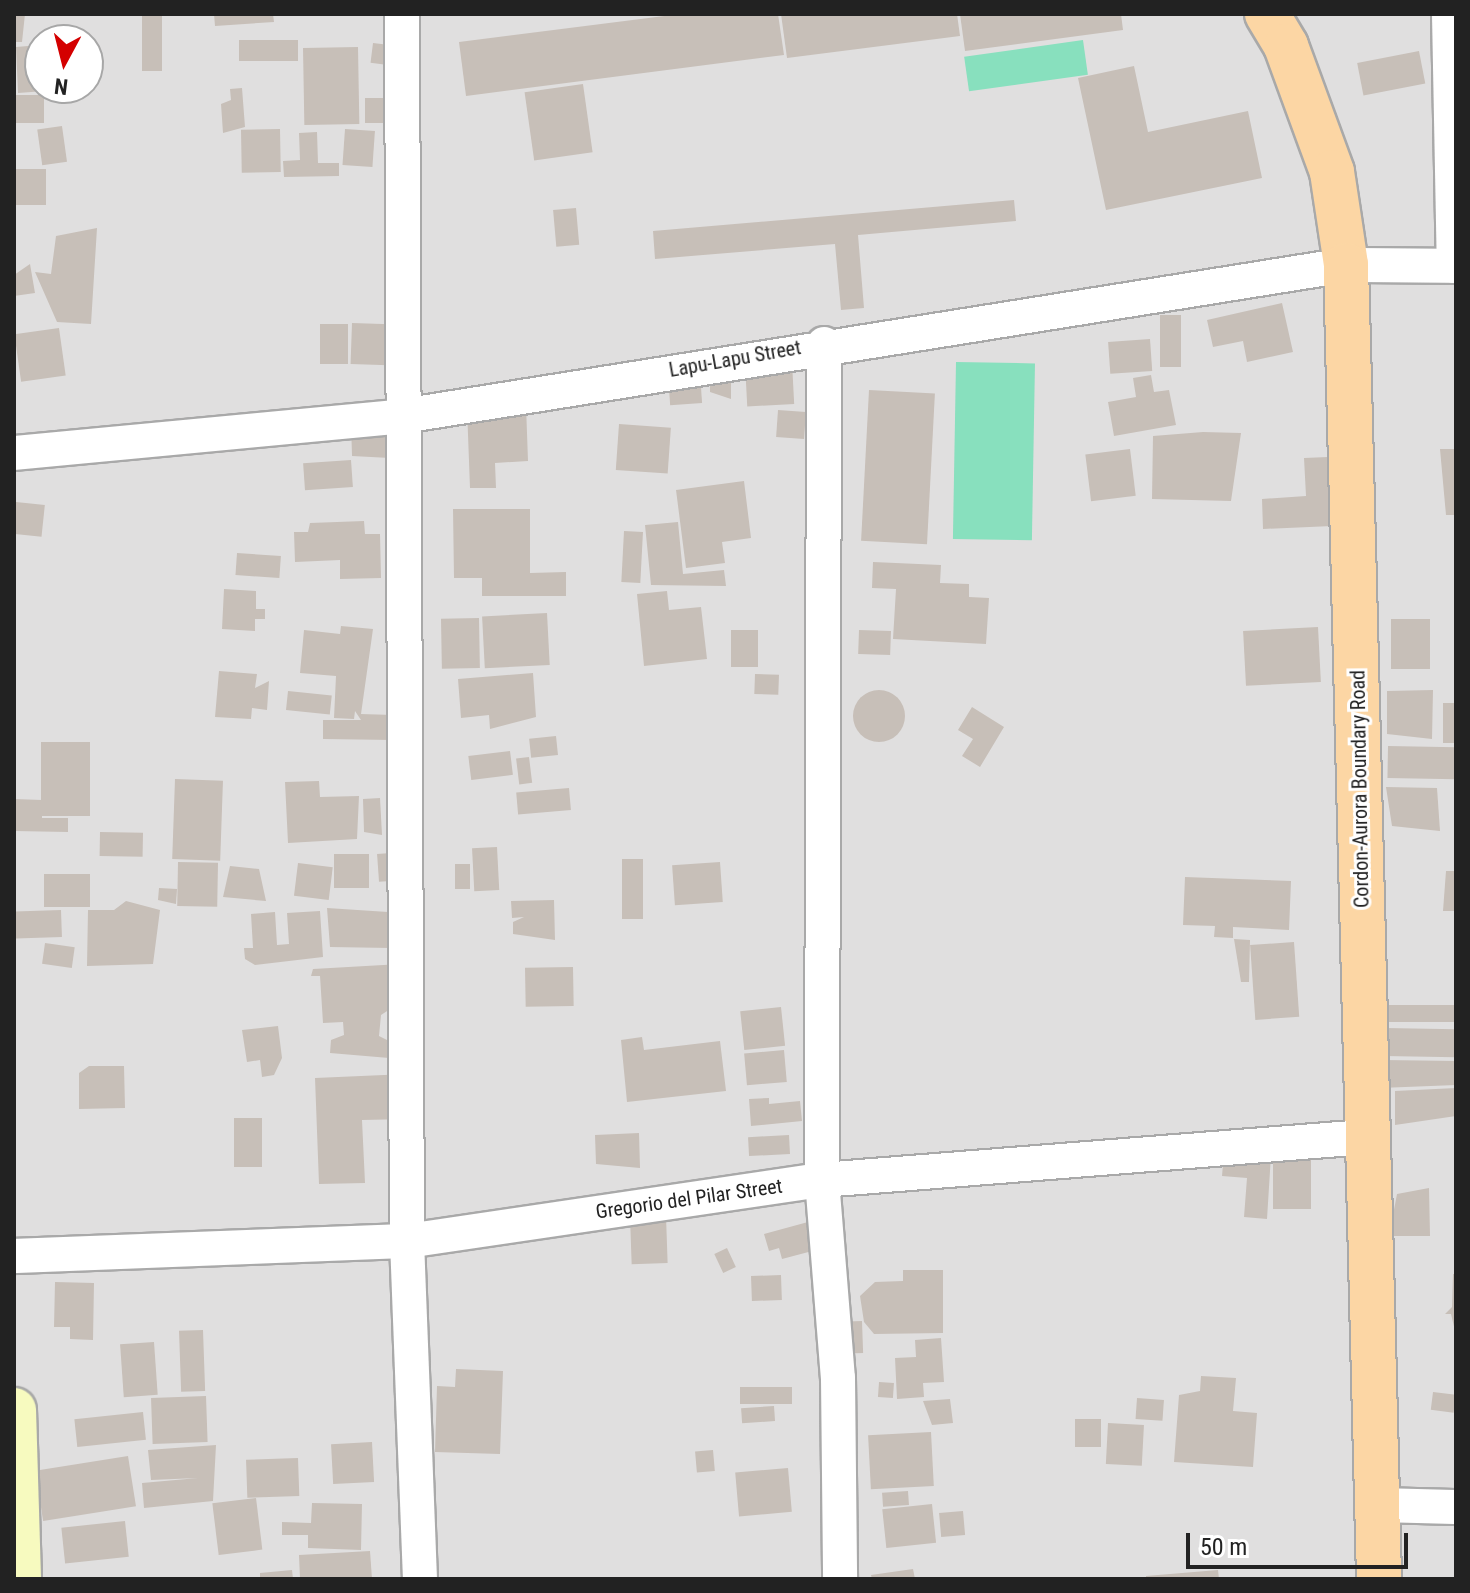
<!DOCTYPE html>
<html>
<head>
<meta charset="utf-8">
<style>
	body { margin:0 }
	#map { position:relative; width:1470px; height:1593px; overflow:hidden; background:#f2efe9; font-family:"Roboto Condensed",sans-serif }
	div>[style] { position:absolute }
	.residential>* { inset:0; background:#e0dfdf }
	.pitch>* { inset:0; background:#88e0be; transform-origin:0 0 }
	.building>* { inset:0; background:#c7bfb8; transform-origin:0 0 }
	.round { border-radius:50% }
	.roads { filter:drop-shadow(2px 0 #a9a9a9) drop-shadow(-2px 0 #a9a9a9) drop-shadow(0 2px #a9a9a9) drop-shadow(0 -2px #a9a9a9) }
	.street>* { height:34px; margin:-17px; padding:0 17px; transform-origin:17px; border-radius:17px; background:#fff }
	.secondary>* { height:44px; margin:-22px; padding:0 22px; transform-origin:22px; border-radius:22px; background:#f7fabf }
	.primary>* { height:44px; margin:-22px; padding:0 22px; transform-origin:22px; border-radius:22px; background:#fcd6a4 }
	span { translate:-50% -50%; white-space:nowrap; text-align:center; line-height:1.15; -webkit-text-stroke:6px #fff; paint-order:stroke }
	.street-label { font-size:20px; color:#222 }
	.frame { position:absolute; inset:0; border:16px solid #222; pointer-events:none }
	.north { position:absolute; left:24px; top:24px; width:80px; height:80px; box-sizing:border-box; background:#fff; border:2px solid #a7a7a7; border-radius:50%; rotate:187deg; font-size:22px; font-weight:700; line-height:32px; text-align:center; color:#222 }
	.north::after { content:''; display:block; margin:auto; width:28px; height:36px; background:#d40000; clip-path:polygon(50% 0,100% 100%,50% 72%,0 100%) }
	.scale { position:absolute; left:1186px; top:1533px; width:222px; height:36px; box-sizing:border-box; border:4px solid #222; border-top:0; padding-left:10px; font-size:24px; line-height:28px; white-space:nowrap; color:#222; -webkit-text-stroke:6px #fff; paint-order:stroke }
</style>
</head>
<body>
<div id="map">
	<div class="residential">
		<div style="clip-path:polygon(evenodd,14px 14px,1456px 14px,1456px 1579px,14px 1579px,14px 14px,40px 40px,88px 40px,88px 88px,40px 88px,40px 40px)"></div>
	</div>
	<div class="pitch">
		<div style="left:1083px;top:40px;width:35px;height:120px;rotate:82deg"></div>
		<div style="left:956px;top:362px;width:79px;height:177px;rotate:1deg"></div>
	</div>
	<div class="building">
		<div style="clip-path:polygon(14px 14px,25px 14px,22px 42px,14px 42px)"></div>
		<div style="left:142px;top:14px;width:20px;height:57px"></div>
		<div style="clip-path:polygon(214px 14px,273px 14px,274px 22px,215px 26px)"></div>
		<div style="clip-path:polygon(680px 14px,778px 14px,784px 55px,466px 96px,459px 42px)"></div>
		<div style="clip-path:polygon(781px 14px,957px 14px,960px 36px,787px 58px)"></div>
		<div style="clip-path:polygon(960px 14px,1121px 14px,1123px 30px,965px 51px)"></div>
		<div style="left:298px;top:40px;width:21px;height:59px;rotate:90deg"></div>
		<div style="left:373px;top:43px;width:23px;height:20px;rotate:7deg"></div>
		<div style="clip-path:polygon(40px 45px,40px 88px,58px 90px,18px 93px,16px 47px)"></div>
		<div style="left:358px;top:47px;width:77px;height:55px;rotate:89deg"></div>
		<div style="left:1419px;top:51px;width:33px;height:63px;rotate:79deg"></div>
		<div style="clip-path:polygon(1134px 66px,1148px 132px,1248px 111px,1262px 178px,1106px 210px,1078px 78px)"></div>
		<div style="left:583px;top:84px;width:69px;height:59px;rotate:82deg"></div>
		<div style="clip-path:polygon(242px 88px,245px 127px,223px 133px,221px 104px,231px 100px,230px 89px)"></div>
		<div style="left:14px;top:95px;width:30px;height:28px"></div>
		<div style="left:365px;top:98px;width:29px;height:25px"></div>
		<div style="left:62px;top:126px;width:36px;height:25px;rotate:82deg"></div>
		<div style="left:280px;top:129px;width:43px;height:39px;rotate:89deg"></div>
		<div style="left:345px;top:129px;width:30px;height:36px;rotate:4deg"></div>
		<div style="clip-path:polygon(317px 132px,318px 163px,339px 163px,339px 176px,284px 177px,283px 161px,300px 160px,299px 133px)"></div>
		<div style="left:14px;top:169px;width:32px;height:36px"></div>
		<div style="clip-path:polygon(1014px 200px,1016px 221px,858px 235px,864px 308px,841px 310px,835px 244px,655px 259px,653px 231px)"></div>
		<div style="left:576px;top:208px;width:37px;height:23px;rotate:85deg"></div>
		<div style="clip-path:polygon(97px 228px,91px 324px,57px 322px,35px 272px,51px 274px,56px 236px)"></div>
		<div style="clip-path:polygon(30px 264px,35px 293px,14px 296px,14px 275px)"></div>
		<div style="clip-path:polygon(1282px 303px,1293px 352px,1247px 362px,1243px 341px,1213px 347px,1207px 320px)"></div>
		<div style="left:1160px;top:315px;width:21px;height:52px"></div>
		<div style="left:352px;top:323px;width:53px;height:41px;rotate:2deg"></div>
		<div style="left:320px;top:324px;width:28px;height:40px"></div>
		<div style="left:59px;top:328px;width:48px;height:45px;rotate:82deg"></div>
		<div style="left:1150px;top:339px;width:32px;height:42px;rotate:86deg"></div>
		<div style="left:792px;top:362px;width:42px;height:47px;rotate:87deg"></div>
		<div style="left:700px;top:373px;width:30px;height:32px;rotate:86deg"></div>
		<div style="clip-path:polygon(1151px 375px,1154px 392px,1169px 390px,1176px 425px,1114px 436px,1108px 402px,1136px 397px,1133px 378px)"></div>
		<div style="clip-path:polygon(731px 379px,731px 399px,710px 392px,710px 380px)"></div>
		<div style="left:869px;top:390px;width:66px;height:151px;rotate:3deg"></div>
		<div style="clip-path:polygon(526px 405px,528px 461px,495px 463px,496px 488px,470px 488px,467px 408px)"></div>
		<div style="clip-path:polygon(388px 410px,390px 458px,352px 456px,351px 422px)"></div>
		<div style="left:778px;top:410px;width:28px;height:27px;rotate:4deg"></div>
		<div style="left:619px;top:424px;width:52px;height:46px;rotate:4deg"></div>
		<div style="clip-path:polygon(1203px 432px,1241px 433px,1231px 501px,1152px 499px,1153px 436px)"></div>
		<div style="left:1130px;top:449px;width:47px;height:45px;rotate:83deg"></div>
		<div style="clip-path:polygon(1440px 449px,1456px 449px,1456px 515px,1446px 515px)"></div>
		<div style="clip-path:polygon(1328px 457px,1332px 526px,1263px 529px,1262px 499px,1306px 496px,1304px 458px)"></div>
		<div style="left:351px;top:460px;width:27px;height:48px;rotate:86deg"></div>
		<div style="clip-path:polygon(744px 481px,751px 538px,722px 542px,725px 563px,686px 568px,676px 490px)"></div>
		<div style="left:16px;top:502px;width:29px;height:32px;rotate:6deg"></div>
		<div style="clip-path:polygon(453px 509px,530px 509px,530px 573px,566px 572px,566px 596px,482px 596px,482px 578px,454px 578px)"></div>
		<div style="clip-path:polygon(364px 521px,365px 534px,380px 534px,381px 578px,340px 579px,340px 560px,295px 562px,294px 532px,308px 532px,310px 523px)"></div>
		<div style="clip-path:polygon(678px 522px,683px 574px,724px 570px,726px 586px,651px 585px,645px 525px)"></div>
		<div style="left:624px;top:531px;width:19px;height:51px;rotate:3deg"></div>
		<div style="left:237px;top:553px;width:44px;height:22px;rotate:4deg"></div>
		<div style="clip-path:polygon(873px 562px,941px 565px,940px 583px,969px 584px,969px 597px,989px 598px,986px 644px,893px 639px,896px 589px,872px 588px)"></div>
		<div style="clip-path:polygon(224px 589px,256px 591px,256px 609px,265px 609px,265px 619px,255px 619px,255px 631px,222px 629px)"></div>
		<div style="clip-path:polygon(667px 591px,669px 610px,701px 607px,707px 659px,644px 666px,637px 594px)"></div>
		<div style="left:547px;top:613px;width:52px;height:65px;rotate:87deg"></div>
		<div style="left:479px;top:618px;width:50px;height:38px;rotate:89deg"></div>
		<div style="left:1391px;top:619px;width:39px;height:50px"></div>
		<div style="clip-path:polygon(341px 626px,373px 629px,361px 714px,393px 715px,393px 740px,323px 739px,323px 720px,361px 720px,355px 711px,354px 719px,334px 718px,336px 676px,300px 673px,304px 630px,340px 634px)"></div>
		<div style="left:1318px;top:627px;width:55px;height:75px;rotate:87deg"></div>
		<div style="left:731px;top:630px;width:27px;height:37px"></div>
		<div style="left:859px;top:630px;width:32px;height:24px;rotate:2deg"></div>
		<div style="clip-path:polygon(219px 671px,257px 674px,255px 688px,269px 681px,267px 710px,252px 708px,251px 719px,215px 717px)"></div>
		<div style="clip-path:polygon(533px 673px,536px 717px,490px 729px,489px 715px,461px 718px,458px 679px)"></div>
		<div style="left:755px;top:674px;width:24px;height:20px;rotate:2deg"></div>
		<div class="round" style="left:853px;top:690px;width:52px;height:52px"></div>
		<div style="clip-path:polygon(1433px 690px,1432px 739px,1387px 734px,1387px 691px)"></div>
		<div style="left:288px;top:691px;width:44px;height:19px;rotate:6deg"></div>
		<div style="left:1456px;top:703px;width:40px;height:13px;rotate:90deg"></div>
		<div style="clip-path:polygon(972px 707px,1004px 727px,980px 767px,962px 756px,973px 739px,958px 730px)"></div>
		<div style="left:556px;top:736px;width:19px;height:27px;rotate:84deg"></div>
		<div style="left:41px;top:742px;width:49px;height:74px"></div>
		<div style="left:1388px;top:746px;width:68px;height:32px;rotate:1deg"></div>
		<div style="left:510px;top:751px;width:24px;height:42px;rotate:83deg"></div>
		<div style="left:529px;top:757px;width:26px;height:13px;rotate:83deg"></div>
		<div style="left:175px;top:779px;width:48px;height:80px;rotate:2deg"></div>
		<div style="clip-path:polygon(319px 781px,320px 797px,359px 796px,357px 839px,288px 843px,285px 782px)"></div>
		<div style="clip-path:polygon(1386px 787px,1437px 788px,1440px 831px,1392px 826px)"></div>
		<div style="left:569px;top:788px;width:22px;height:53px;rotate:85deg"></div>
		<div style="clip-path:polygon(380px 798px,382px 835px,364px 832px,363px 799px)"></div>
		<div style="clip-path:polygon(14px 799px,42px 800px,42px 818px,68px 818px,68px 832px,14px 831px)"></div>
		<div style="left:100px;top:832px;width:43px;height:24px;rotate:1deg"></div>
		<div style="left:497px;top:847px;width:43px;height:25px;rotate:87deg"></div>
		<div style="left:404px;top:852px;width:28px;height:27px;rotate:86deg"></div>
		<div style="left:334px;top:854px;width:35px;height:34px"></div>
		<div style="left:622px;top:859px;width:21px;height:60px"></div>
		<div style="left:178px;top:862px;width:40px;height:44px;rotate:1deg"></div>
		<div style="left:720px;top:862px;width:40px;height:48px;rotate:86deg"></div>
		<div style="left:298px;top:863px;width:35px;height:33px;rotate:7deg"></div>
		<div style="left:455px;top:864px;width:15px;height:25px"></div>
		<div style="clip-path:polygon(230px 866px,259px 869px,266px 901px,223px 897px)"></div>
		<div style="clip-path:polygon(1446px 871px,1456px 871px,1456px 911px,1443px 911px)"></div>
		<div style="left:90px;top:874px;width:33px;height:46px;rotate:90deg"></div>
		<div style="clip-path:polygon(1185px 877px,1291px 881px,1289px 930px,1233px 927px,1233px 938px,1214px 937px,1215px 926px,1183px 925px)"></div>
		<div style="clip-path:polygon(159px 888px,177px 889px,176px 904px,158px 900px)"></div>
		<div style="clip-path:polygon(554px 900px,555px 940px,513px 934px,513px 922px,524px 917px,512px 918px,511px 901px)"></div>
		<div style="clip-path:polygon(126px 901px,160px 910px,153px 964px,87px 966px,88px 910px,114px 910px)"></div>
		<div style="clip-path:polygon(327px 908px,388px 912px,387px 930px,397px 930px,391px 948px,330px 947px)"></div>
		<div style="left:61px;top:910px;width:27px;height:46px;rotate:88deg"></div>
		<div style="clip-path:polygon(320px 911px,323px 957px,255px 965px,245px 959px,244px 948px,253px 948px,251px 914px,275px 912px,277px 945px,289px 944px,287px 913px)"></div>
		<div style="clip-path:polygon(1234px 939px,1250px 940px,1249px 982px,1241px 982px)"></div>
		<div style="left:1294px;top:942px;width:75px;height:44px;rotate:86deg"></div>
		<div style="left:45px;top:943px;width:30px;height:21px;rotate:8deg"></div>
		<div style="clip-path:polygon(401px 964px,404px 1000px,381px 1015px,379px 1036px,395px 1044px,401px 1059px,330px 1053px,331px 1040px,344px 1035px,343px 1022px,323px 1023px,320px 976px,311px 976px,313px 969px)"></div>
		<div style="left:573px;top:967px;width:39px;height:48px;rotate:89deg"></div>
		<div style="left:1456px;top:1005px;width:17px;height:73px;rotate:90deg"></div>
		<div style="left:781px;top:1007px;width:39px;height:41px;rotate:84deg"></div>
		<div style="clip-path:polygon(278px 1026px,282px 1058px,274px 1075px,262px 1077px,260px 1060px,247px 1062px,242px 1030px)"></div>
		<div style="left:1385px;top:1028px;width:71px;height:28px;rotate:1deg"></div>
		<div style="clip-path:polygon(642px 1037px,644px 1050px,720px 1041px,726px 1091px,627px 1102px,621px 1040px)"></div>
		<div style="left:784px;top:1050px;width:32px;height:40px;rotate:85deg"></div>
		<div style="clip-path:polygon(1383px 1060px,1456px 1061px,1456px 1085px,1380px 1088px)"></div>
		<div style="clip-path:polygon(89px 1066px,124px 1066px,125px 1108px,79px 1109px,79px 1073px)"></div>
		<div style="clip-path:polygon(407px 1074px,409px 1119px,362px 1120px,365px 1183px,319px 1184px,315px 1078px)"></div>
		<div style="clip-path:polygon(1456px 1088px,1456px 1116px,1395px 1125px,1395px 1091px)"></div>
		<div style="clip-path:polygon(769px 1098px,769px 1104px,800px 1101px,802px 1121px,751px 1126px,749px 1099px)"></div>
		<div style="left:234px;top:1118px;width:28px;height:49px"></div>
		<div style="clip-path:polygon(639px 1133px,640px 1168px,596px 1164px,595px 1135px)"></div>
		<div style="left:789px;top:1135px;width:19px;height:41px;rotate:87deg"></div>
		<div style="clip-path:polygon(1224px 1152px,1271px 1155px,1267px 1219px,1244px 1217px,1247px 1178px,1222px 1176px)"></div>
		<div style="left:1273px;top:1159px;width:38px;height:50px"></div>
		<div style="clip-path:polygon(1429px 1188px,1430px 1236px,1389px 1236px,1397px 1194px)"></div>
		<div style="left:666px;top:1216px;width:47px;height:36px;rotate:88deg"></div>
		<div style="clip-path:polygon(808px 1222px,816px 1250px,782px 1259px,779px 1248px,769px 1251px,764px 1234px)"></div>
		<div style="left:727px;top:1248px;width:21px;height:14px;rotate:65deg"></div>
		<div style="clip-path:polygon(903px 1270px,943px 1270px,943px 1333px,874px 1334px,864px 1322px,860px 1296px,875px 1282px,903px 1281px)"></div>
		<div style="clip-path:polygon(1453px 1274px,1456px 1274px,1456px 1335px,1451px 1314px,1445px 1314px,1452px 1307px)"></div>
		<div style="left:781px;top:1275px;width:25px;height:30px;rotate:88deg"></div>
		<div style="clip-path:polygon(55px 1282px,94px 1283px,93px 1340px,70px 1339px,70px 1327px,54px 1327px)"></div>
		<div style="left:862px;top:1321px;width:32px;height:22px;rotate:88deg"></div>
		<div style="left:203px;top:1330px;width:61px;height:24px;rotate:88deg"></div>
		<div style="clip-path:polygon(941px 1338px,944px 1382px,923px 1383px,924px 1397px,897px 1399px,895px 1358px,916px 1357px,915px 1340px)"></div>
		<div style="left:154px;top:1342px;width:53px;height:34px;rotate:86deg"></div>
		<div style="clip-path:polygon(456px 1369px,503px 1371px,500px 1454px,435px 1452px,437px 1386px,455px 1387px)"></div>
		<div style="clip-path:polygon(1201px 1376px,1236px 1378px,1233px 1411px,1257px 1413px,1253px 1467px,1174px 1462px,1179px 1395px,1200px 1391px)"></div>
		<div style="left:879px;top:1382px;width:15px;height:15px;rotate:4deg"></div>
		<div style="left:740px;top:1387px;width:52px;height:17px"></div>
		<div style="left:1433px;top:1392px;width:23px;height:18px;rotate:7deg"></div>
		<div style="left:206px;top:1396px;width:46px;height:55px;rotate:88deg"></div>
		<div style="left:1137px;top:1398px;width:27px;height:21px;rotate:4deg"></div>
		<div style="clip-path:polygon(950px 1399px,953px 1423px,932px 1425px,923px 1401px)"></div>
		<div style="left:774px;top:1406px;width:15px;height:33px;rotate:86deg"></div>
		<div style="left:143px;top:1412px;width:28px;height:69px;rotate:84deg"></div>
		<div style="left:1075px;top:1419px;width:26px;height:28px"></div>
		<div style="left:1108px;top:1423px;width:36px;height:41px;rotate:3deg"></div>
		<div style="left:931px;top:1432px;width:54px;height:63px;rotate:87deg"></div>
		<div style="left:372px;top:1442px;width:40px;height:41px;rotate:87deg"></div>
		<div style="clip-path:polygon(216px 1445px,213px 1501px,144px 1508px,142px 1483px,198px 1478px,151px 1480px,148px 1450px)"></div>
		<div style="left:713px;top:1450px;width:21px;height:18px;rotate:85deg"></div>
		<div style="left:128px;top:1456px;width:51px;height:94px;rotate:81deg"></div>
		<div style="left:298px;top:1458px;width:38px;height:52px;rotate:88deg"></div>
		<div style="left:788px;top:1468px;width:44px;height:53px;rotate:85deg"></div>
		<div style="left:908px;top:1491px;width:14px;height:26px;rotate:86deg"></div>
		<div style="left:256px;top:1498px;width:52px;height:44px;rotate:83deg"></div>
		<div style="clip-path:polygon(312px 1503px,362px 1504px,361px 1550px,308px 1548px,308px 1535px,282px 1535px,282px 1522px,311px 1523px)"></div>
		<div style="left:932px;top:1504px;width:39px;height:50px;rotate:84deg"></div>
		<div style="left:963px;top:1511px;width:24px;height:24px;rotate:85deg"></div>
		<div style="left:125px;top:1521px;width:36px;height:64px;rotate:84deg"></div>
		<div style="clip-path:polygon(370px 1551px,372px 1579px,300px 1579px,299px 1555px)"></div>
		<div style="clip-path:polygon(913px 1569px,915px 1579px,872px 1579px,871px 1575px)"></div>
		<div style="clip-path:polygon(292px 1570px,293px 1579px,260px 1579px,260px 1573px)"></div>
		<div style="clip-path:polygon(1218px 1570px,1219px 1579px,1146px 1579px,1146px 1576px)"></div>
	</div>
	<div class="roads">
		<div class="street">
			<div style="left:402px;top:14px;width:1227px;rotate:89.77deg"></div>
			<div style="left:407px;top:1241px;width:338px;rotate:87.8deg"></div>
			<div style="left:1449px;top:14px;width:252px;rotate:88.9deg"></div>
			<div style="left:824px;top:344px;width:836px;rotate:90.14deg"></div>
			<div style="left:822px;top:1180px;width:199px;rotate:85.4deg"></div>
			<div style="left:838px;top:1378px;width:201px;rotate:89.4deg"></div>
			<div style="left:14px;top:453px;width:391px;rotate:-5.4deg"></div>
			<div style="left:403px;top:416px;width:955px;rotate:-9.1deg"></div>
			<div style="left:1346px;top:265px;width:110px;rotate:0.5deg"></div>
			<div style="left:14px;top:1256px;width:393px;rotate:-2.2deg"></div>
			<div style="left:407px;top:1241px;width:419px;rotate:-8.4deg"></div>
			<div style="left:822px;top:1180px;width:545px;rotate:-4.53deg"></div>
			<div style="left:1378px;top:1505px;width:78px;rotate:1.5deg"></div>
		</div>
		<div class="secondary">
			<div style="left:14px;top:1410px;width:169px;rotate:88.3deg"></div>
		</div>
		<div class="primary">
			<div style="left:1267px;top:14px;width:37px;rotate:59deg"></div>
			<div style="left:1286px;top:46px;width:134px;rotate:69.9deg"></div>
			<div style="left:1332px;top:172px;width:94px;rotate:81.4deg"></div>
			<div style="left:1346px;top:265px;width:1314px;rotate:88.56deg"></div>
		</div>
	</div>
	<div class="street-label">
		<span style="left:735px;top:359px;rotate:-10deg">Lapu-Lapu Street</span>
		<span style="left:1360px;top:789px;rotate:-91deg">Cordon-Aurora Boundary Road</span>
		<span style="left:689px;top:1199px;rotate:-8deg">Gregorio del Pilar Street</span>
	</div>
	<div class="frame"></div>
	<div class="north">N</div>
	<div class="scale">50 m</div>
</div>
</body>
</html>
